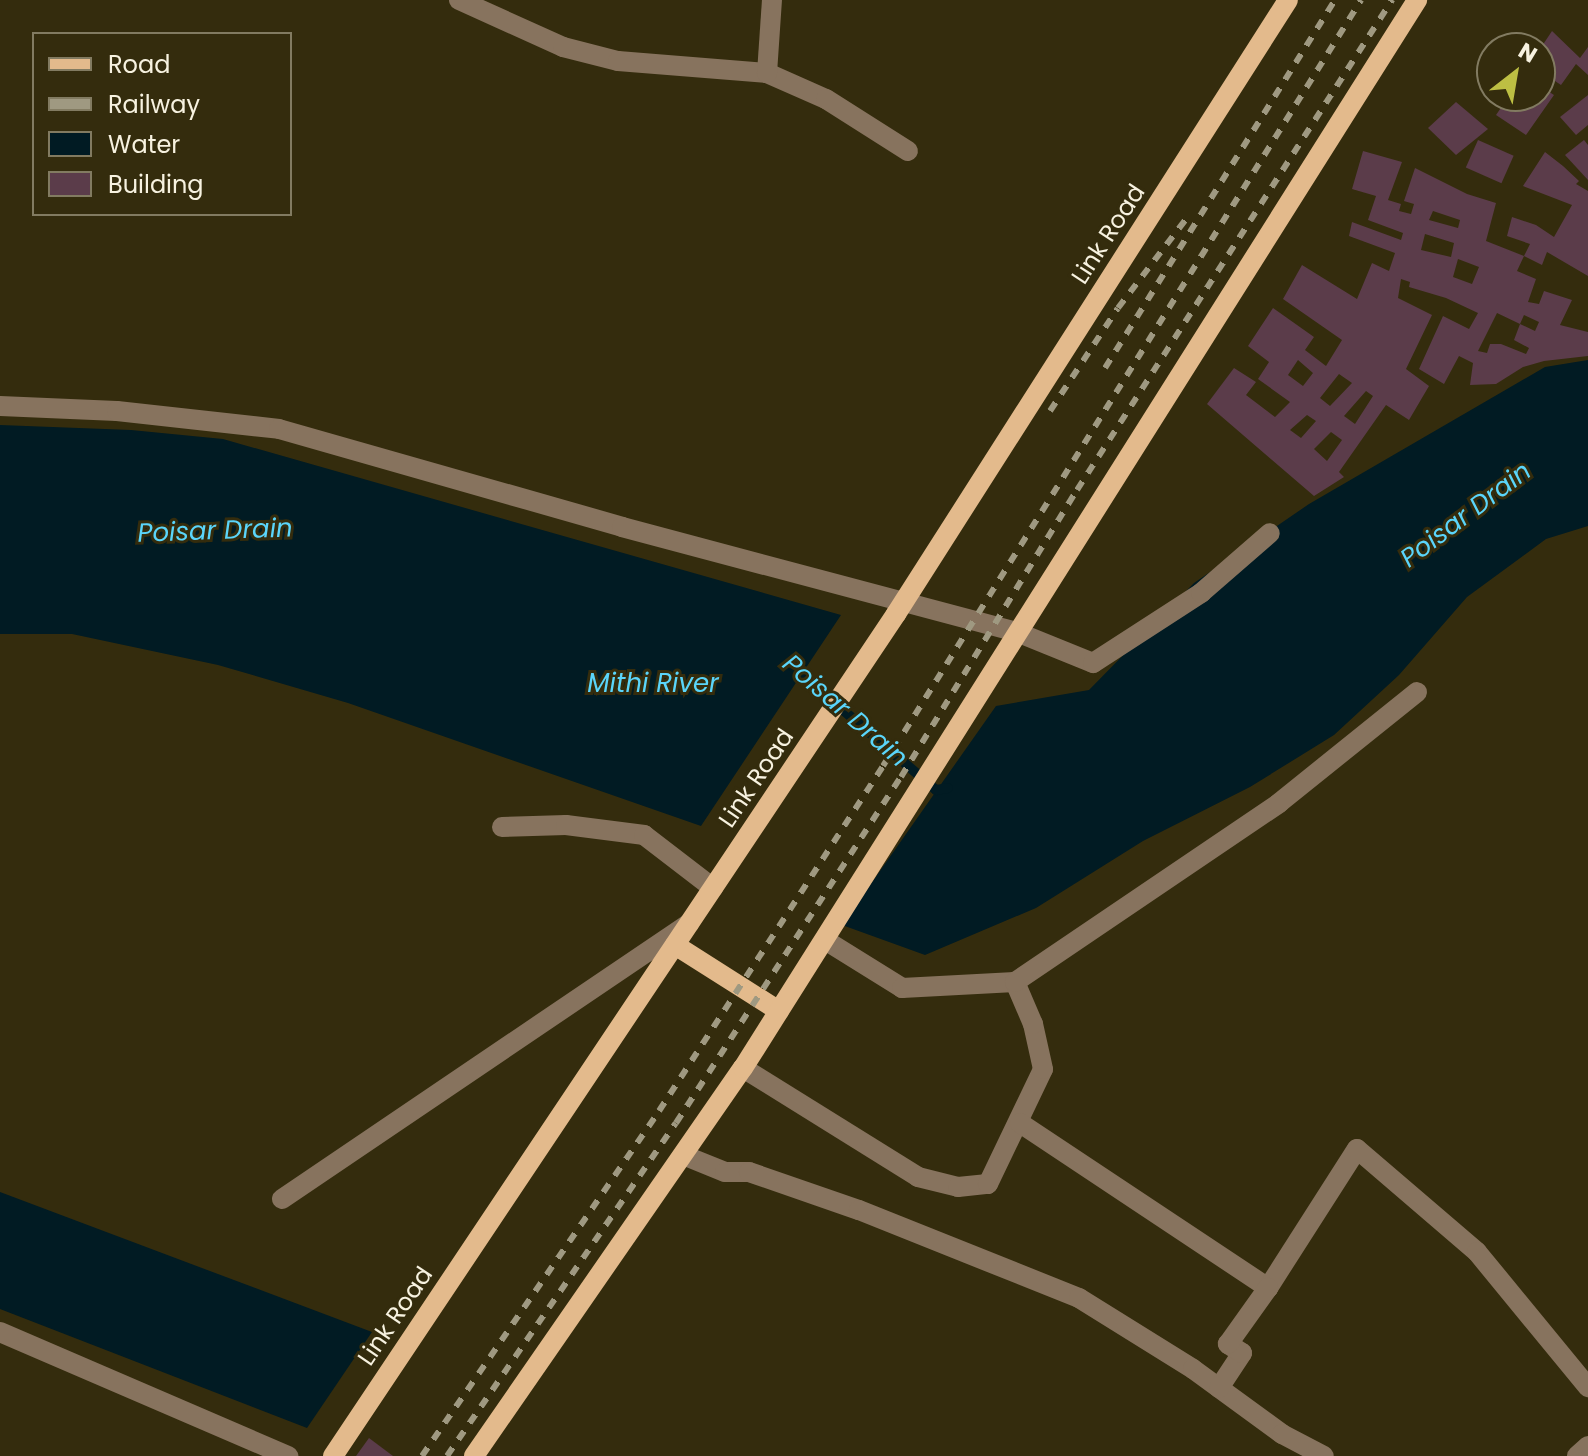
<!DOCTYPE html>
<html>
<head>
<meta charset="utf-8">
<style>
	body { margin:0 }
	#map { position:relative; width:1588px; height:1456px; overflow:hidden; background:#342c0d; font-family:Poppins,sans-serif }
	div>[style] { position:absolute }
	.water>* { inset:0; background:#011b23 }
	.stream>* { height:10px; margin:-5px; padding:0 5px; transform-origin:5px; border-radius:5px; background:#011b23 }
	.building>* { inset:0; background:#5b3c4a; transform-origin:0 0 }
	.minor>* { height:20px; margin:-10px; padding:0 10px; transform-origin:10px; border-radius:10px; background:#87735e }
	.major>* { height:20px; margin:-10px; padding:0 10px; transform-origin:10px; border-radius:10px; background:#e3ba8c }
	.rail>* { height:6px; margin-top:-3px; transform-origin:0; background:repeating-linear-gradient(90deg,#9f9981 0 10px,transparent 0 20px) }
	span { translate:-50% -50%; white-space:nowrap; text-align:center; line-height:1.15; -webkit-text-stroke:6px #342c0d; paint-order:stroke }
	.street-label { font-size:24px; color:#f7f2e0 }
	.water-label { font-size:26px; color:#5ad5fa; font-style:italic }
	.legend { position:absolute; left:32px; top:32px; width:260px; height:184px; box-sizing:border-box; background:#342c0d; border:2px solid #827b61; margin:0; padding:10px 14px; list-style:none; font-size:24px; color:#f7f2e0 }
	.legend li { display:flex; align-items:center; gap:16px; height:40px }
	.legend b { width:40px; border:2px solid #827b61 }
	.north { position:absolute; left:1476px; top:32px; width:80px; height:80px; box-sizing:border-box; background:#342c0d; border:2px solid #827b61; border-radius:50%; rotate:31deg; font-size:22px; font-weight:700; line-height:32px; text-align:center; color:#f7f2e0 }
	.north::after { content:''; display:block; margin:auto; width:28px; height:36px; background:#bdbf43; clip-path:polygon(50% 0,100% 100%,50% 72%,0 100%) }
</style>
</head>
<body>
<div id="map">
	<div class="water">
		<div style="clip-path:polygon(1588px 360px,1588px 526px,1546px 539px,1467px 597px,1399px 675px,1334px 735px,1250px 787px,1143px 841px,1036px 908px,925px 955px,842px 925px,996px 706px,1089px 690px,1194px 583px,1309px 504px,1545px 367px)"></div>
		<div style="clip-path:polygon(0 425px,131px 430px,223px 439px,841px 615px,701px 826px,348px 703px,218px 665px,72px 634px,0 634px)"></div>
		<div style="clip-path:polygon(0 1192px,372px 1332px,307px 1428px,0 1309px)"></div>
	</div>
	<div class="stream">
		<div style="left:793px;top:667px;width:189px;rotate:40.7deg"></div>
		<div style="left:936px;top:790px;width:12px;rotate:-9deg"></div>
	</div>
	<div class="building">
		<div style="clip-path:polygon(1552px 31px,1580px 58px,1588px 47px,1588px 75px,1576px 64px,1561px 85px,1540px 71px,1540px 49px)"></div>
		<div style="clip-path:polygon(1540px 86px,1554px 95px,1526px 135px,1496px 115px,1509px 96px,1540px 96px)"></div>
		<div style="clip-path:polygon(1588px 95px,1588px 125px,1576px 135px,1560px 117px)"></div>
		<div style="clip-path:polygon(1456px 102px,1488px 129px,1456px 155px,1428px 128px)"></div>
		<div style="left:1478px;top:140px;width:39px;height:30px;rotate:24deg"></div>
		<div style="clip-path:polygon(1584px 140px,1588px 145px,1588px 180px,1565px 155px)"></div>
		<div style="clip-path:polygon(evenodd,1363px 151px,1402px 162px,1388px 200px,1401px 204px,1399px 211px,1411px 214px,1414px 204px,1404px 201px,1415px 168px,1467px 194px,1496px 203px,1486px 241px,1524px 256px,1530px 244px,1507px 236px,1512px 217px,1536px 225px,1554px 237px,1572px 205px,1523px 186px,1545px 152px,1563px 166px,1579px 181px,1576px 184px,1588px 191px,1588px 276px,1547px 252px,1542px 265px,1524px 256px,1517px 271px,1536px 279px,1528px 302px,1539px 304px,1544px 291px,1572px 300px,1560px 325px,1588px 332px,1588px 356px,1544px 361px,1523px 367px,1496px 384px,1470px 385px,1473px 363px,1459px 356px,1444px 384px,1419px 369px,1443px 316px,1469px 329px,1478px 313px,1446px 298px,1409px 287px,1410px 282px,1401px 279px,1398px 298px,1432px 315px,1406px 369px,1429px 386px,1409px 420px,1386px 405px,1339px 472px,1344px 477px,1314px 496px,1207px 404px,1234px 368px,1256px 382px,1246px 395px,1275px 417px,1290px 402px,1258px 379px,1269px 362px,1248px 346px,1273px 308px,1314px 337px,1305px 350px,1326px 366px,1342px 340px,1283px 299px,1302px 265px,1357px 299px,1372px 263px,1389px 271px,1395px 253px,1349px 236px,1352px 222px,1401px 240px,1403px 233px,1368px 220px,1376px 196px,1352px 189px,1363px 151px,1433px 211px,1460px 220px,1458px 228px,1429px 220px,1433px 211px,1363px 151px,1425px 234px,1454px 243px,1451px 257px,1421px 250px,1425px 234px,1363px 151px,1458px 259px,1479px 267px,1472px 284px,1453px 277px,1458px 259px,1363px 151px,1497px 313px,1520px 324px,1524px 315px,1539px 322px,1535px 331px,1520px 324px,1514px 340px,1529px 348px,1526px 354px,1501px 344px,1490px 344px,1487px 353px,1478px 351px,1497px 313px,1363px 151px,1298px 360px,1313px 373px,1303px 386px,1288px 375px,1298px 360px,1363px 151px,1339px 374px,1352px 383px,1330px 406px,1320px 398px,1339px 374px,1363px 151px,1366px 391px,1373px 396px,1355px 424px,1344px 416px,1366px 391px,1363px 151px,1307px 415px,1316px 421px,1301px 438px,1290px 430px,1307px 415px,1363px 151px,1331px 432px,1342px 440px,1327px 461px,1314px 449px,1331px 432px)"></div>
		<div style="clip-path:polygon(369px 1438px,393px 1456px,356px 1456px)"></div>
	</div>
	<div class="minor">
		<div style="left:459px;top:0;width:114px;rotate:24.3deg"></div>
		<div style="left:563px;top:47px;width:57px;rotate:14.3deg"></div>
		<div style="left:618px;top:61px;width:149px;rotate:4.6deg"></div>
		<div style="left:767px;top:73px;width:64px;rotate:23.8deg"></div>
		<div style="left:826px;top:99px;width:97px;rotate:32.4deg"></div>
		<div style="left:767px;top:73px;width:73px;rotate:-86.1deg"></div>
		<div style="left:0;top:406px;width:117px;rotate:2.4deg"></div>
		<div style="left:117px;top:411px;width:163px;rotate:6.3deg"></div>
		<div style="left:279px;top:429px;width:357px;rotate:15.9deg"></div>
		<div style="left:622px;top:527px;width:411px;rotate:14.9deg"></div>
		<div style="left:1019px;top:633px;width:80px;rotate:22.1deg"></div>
		<div style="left:1093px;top:663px;width:129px;rotate:-32.9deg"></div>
		<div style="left:1201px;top:593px;width:91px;rotate:-41deg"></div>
		<div style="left:502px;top:827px;width:64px;rotate:-1.8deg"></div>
		<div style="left:566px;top:825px;width:79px;rotate:7.3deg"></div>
		<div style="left:644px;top:835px;width:87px;rotate:37.5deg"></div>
		<div style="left:825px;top:940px;width:91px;rotate:31.9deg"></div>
		<div style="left:902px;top:988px;width:113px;rotate:-3deg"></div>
		<div style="left:743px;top:1068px;width:206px;rotate:31.9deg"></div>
		<div style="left:918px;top:1177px;width:41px;rotate:14deg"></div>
		<div style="left:958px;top:1187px;width:30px;rotate:-6deg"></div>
		<div style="left:988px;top:1184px;width:127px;rotate:-64.4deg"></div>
		<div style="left:1043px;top:1069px;width:46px;rotate:-102.5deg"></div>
		<div style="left:1033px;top:1024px;width:46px;rotate:-113.2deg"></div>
		<div style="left:1015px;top:982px;width:319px;rotate:-34.1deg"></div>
		<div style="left:1279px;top:803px;width:177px;rotate:-38.8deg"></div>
		<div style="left:1020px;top:1123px;width:298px;rotate:33.6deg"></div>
		<div style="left:1268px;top:1288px;width:165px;rotate:-57.4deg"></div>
		<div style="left:1357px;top:1149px;width:158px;rotate:40.6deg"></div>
		<div style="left:1477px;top:1252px;width:175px;rotate:50.6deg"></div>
		<div style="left:683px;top:1155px;width:45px;rotate:22deg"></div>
		<div style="left:725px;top:1172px;width:24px"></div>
		<div style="left:749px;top:1172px;width:116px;rotate:19.1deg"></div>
		<div style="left:859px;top:1210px;width:237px;rotate:21.8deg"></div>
		<div style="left:1079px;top:1298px;width:134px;rotate:31.9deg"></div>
		<div style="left:1193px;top:1369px;width:110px;rotate:36.1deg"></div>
		<div style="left:1282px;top:1434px;width:47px;rotate:27.6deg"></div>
		<div style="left:282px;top:1199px;width:492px;rotate:-34.1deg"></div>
		<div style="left:0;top:1332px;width:314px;rotate:23.3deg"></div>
		<div style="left:1219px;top:1388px;width:42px;rotate:-56.7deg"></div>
		<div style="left:1242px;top:1353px;width:17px;rotate:-147deg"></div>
		<div style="left:1228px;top:1344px;width:69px;rotate:-54.5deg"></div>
		<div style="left:1577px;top:1456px;width:15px;rotate:-42deg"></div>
	</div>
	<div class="major">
		<div style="left:675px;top:945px;width:123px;rotate:32.4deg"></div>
		<div style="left:333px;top:1456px;width:1013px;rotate:-56.23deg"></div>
		<div style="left:896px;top:614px;width:728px;rotate:-57.44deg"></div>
		<div style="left:474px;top:1456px;width:472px;rotate:-55.3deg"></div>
		<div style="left:743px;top:1068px;width:1263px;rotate:-57.74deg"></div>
	</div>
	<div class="rail">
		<div style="left:1105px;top:368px;width:434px;rotate:-58deg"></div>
		<div style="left:1050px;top:411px;width:123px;rotate:-56.6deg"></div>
		<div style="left:1118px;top:308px;width:117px;rotate:-52.6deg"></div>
		<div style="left:422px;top:1456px;width:419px;rotate:-55.5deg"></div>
		<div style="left:659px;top:1111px;width:411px;rotate:-57deg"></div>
		<div style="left:883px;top:766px;width:903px;rotate:-58.03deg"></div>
		<div style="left:447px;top:1456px;width:404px;rotate:-55.5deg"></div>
		<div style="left:676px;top:1123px;width:413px;rotate:-57deg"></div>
		<div style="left:901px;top:777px;width:337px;rotate:-58.5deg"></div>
		<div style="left:1077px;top:490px;width:583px;rotate:-57.26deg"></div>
	</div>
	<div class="street-label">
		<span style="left:1108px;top:234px;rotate:-57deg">Link Road</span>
		<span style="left:756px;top:778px;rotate:-56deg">Link Road</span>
		<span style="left:395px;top:1316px;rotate:-56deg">Link Road</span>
	</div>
	<div class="water-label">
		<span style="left:1466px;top:515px;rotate:-37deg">Poisar Drain</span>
		<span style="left:215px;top:531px;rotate:-2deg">Poisar Drain</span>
		<span style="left:653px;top:684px">Mithi River</span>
		<span style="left:845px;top:711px;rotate:41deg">Poisar Drain</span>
	</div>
	<ul class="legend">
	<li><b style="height:10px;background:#e3ba8c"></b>Road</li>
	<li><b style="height:10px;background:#9f9981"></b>Railway</li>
	<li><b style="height:22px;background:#011b23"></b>Water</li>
	<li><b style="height:22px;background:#5b3c4a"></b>Building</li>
	</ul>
	<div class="north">N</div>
</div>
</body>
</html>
